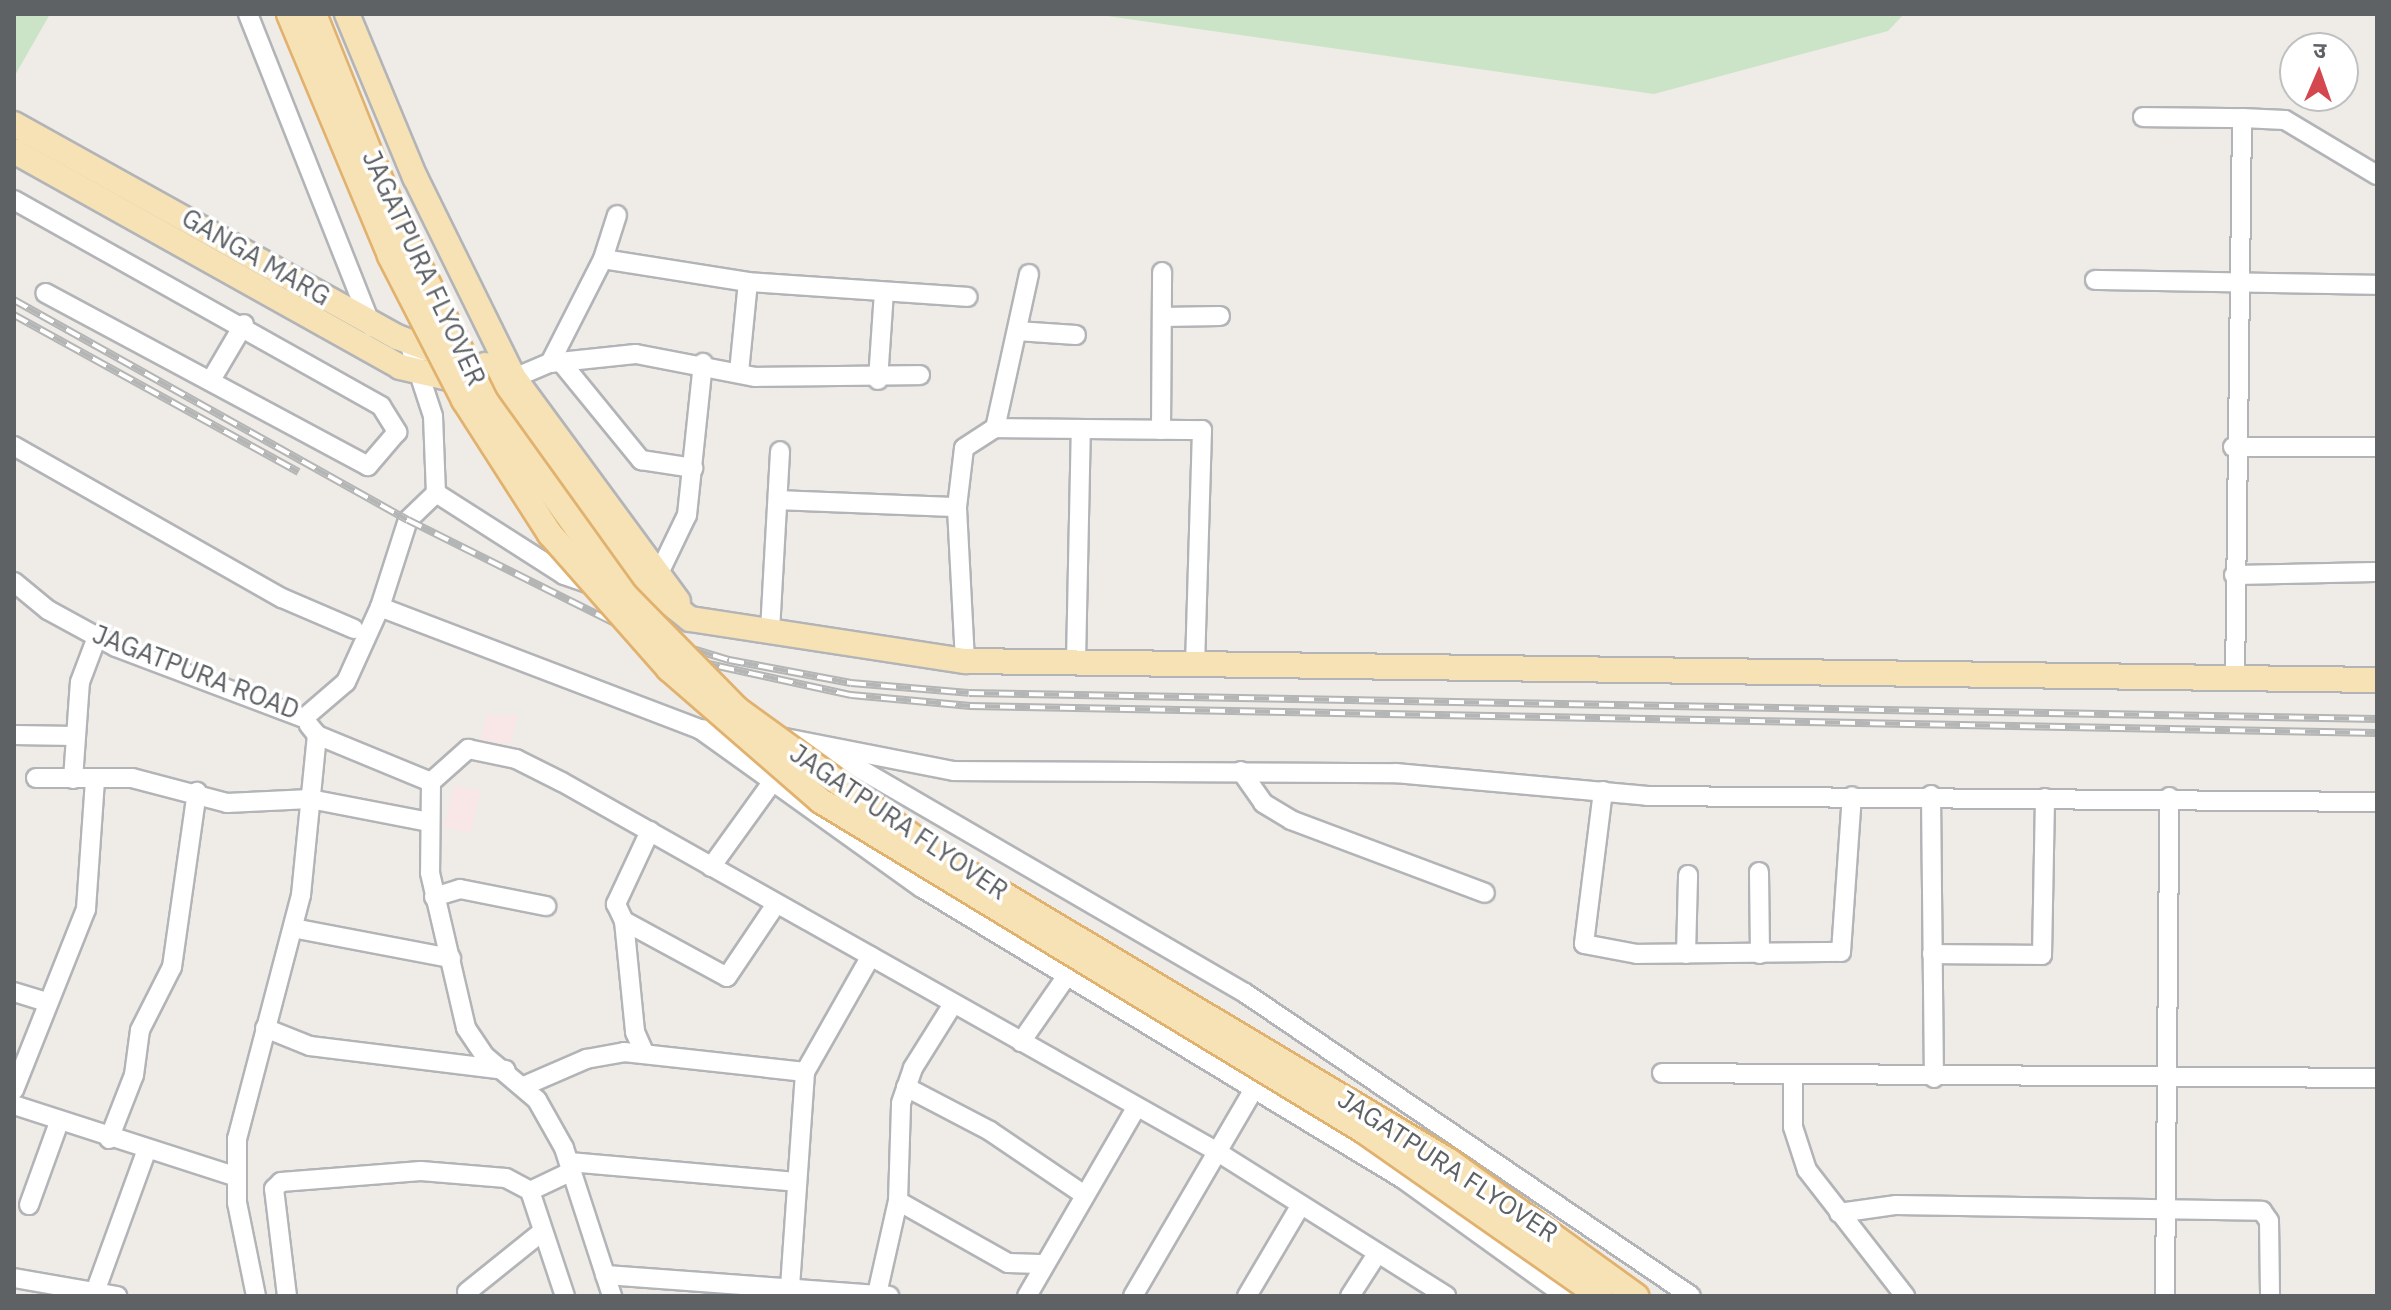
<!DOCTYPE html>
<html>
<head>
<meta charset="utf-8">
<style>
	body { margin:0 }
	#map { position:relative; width:2391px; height:1310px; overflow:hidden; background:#efece7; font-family:"IBM Plex Sans","Noto Sans Devanagari",sans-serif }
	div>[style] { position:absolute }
	.medical>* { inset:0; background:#f9e6e7; transform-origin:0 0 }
	.green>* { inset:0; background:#cbe3c7 }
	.roads { filter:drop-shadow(2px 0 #b2b4b7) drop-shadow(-2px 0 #b2b4b7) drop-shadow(0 2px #b2b4b7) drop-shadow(0 -2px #b2b4b7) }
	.minor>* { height:18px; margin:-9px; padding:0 9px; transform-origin:9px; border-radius:9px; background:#fff }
	.major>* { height:24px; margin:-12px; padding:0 12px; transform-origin:12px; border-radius:12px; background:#f6e2b5 }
	.rail>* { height:8px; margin-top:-4px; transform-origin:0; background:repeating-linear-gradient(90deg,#fff 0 15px,#b4b5b5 0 30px); box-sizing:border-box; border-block:2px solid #b4b5b5 }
	.bridges { filter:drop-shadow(2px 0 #e1b16e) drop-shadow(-2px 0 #e1b16e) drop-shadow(0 2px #e1b16e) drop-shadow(0 -2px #e1b16e) }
	.major-bridge>* { height:24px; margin:-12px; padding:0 12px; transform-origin:12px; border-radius:12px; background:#f6e2b5 }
	span { translate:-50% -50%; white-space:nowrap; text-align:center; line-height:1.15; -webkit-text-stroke:7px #fff; paint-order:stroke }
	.street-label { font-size:26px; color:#5e6265 }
	.frame { position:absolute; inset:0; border:16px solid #5e6265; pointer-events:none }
	.north { position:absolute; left:2279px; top:32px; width:80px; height:80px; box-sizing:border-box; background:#fff; border:2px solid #bfc0c1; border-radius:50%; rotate:2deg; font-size:22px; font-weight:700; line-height:32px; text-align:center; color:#5e6265 }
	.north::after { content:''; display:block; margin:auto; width:28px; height:36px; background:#d5474f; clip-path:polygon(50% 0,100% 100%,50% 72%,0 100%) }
</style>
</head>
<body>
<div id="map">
	<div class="medical">
		<div style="clip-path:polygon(486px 715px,518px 715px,510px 744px,481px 740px)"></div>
		<div style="left:454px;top:785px;width:27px;height:43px;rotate:13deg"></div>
	</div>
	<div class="green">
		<div style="clip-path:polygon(14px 14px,50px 14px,14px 77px)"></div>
		<div style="clip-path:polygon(1093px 14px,1904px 14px,1888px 31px,1654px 94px)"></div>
	</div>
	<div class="roads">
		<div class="minor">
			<div style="left:248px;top:14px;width:337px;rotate:68.4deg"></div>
			<div style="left:2143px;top:117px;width:99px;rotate:0.6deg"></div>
			<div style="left:2242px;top:118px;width:561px;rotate:90.71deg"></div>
			<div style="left:2242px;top:118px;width:43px;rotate:2.7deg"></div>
			<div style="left:2285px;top:120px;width:107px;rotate:30.9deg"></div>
			<div style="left:14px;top:200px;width:421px;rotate:29.3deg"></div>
			<div style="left:381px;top:406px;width:31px;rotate:58deg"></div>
			<div style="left:397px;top:432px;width:45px;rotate:130.5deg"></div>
			<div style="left:368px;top:466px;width:366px;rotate:-151.8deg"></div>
			<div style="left:603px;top:259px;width:46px;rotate:-72.3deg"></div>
			<div style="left:1029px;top:274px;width:158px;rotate:102.4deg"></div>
			<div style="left:995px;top:428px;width:207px;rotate:0.6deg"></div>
			<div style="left:1202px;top:430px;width:234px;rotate:91.7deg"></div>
			<div style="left:2095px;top:280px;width:282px;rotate:1deg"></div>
			<div style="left:1162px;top:317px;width:58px;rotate:-1deg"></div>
			<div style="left:1017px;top:331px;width:59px;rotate:3.9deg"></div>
			<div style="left:409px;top:343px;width:77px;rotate:71.8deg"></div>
			<div style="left:433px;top:416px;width:77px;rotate:87.8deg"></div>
			<div style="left:561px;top:362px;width:127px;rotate:50.8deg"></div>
			<div style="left:641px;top:460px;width:53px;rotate:8.7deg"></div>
			<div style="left:550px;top:363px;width:117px;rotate:-63deg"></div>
			<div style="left:603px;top:259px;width:147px;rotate:9deg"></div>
			<div style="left:748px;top:282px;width:220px;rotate:3.9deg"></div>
			<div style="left:739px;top:372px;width:90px;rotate:-84.3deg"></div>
			<div style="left:214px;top:375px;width:59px;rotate:-59.5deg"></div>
			<div style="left:514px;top:378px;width:39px;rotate:-23deg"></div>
			<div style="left:550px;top:363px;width:86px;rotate:-6deg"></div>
			<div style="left:636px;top:354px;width:122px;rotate:10.9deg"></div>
			<div style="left:756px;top:377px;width:164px;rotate:-0.7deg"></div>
			<div style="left:878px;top:380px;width:87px;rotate:-86.1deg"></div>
			<div style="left:1161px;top:430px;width:158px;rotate:-89.6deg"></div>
			<div style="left:14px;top:446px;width:308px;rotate:29.6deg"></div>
			<div style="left:282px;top:598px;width:78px;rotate:23.3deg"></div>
			<div style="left:2233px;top:447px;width:144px"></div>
			<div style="left:436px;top:493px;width:152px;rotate:32.6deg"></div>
			<div style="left:564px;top:575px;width:31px;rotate:19deg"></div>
			<div style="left:779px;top:500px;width:178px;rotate:2.3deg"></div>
			<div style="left:660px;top:571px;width:62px;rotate:-64.3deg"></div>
			<div style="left:687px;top:515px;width:153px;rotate:-84deg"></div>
			<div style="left:2234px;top:575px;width:143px;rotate:-1.2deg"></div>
			<div style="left:14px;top:582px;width:44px;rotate:39.5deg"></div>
			<div style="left:48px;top:610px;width:77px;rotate:28.6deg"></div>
			<div style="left:116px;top:647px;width:201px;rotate:20.7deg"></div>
			<div style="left:304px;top:718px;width:55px;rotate:-40.6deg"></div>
			<div style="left:346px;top:682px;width:82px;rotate:-65.6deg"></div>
			<div style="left:380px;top:607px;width:342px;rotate:20.9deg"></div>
			<div style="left:699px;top:729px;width:46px;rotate:5deg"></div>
			<div style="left:380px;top:607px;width:91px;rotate:-72.2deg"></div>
			<div style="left:408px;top:520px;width:39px;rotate:-44deg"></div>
			<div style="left:770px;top:631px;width:180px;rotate:-86.8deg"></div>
			<div style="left:965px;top:661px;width:154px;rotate:-93deg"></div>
			<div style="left:957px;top:507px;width:59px;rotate:-83.2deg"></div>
			<div style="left:964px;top:448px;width:37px;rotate:-33deg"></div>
			<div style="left:1076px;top:661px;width:232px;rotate:-88.8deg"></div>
			<div style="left:701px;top:730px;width:272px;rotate:35.6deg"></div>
			<div style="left:922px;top:888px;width:562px;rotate:31.17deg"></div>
			<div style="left:1403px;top:1179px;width:200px;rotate:35.8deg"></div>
			<div style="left:14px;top:735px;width:61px;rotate:0.9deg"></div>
			<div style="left:317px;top:735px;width:123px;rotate:22.4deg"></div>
			<div style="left:431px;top:782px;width:91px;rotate:90.6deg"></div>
			<div style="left:430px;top:873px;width:159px;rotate:76.9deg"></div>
			<div style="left:466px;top:1028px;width:34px;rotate:56deg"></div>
			<div style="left:485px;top:1056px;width:68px;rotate:40.2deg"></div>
			<div style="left:537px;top:1100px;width:55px;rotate:60.6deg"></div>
			<div style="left:564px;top:1148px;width:156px;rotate:72deg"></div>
			<div style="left:775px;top:736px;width:182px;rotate:11.1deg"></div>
			<div style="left:954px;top:771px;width:442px;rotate:0.3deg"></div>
			<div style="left:1396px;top:773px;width:252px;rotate:5.2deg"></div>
			<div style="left:1647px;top:796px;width:730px;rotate:0.47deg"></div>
			<div style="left:824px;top:748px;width:487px;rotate:30.2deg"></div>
			<div style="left:1245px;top:993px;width:539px;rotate:34.19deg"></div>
			<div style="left:1241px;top:771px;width:39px;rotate:55deg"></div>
			<div style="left:1263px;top:803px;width:33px;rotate:31deg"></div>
			<div style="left:1291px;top:820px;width:207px;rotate:20.6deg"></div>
			<div style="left:36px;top:778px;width:96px"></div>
			<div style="left:132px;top:778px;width:98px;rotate:14.7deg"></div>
			<div style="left:227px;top:803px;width:83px;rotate:-2.8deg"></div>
			<div style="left:310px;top:799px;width:122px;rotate:10.9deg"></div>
			<div style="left:73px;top:779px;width:97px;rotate:-85.9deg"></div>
			<div style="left:80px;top:682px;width:48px;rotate:-69.3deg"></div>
			<div style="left:431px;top:782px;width:50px;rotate:-41.7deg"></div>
			<div style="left:468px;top:749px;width:49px;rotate:11.8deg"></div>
			<div style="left:516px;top:759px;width:51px;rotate:26.6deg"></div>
			<div style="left:562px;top:782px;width:751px;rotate:29.43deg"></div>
			<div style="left:1216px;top:1151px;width:272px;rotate:32.2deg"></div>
			<div style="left:1603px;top:791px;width:154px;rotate:97.1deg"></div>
			<div style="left:1584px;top:944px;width:54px;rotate:10.7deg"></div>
			<div style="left:1637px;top:954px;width:204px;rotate:-0.6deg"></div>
			<div style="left:1841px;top:952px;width:156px;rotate:-86deg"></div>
			<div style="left:1931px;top:795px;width:283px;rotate:89.4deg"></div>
			<div style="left:650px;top:831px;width:81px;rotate:115deg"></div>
			<div style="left:616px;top:904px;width:19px;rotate:65deg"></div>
			<div style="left:624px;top:921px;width:117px;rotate:28.5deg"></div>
			<div style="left:727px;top:977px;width:88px;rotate:-56.1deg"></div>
			<div style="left:711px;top:867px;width:120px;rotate:-54.2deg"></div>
			<div style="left:1759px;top:872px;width:82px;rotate:89.3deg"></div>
			<div style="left:434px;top:897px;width:27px;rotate:-17deg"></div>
			<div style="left:460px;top:889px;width:88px;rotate:11.2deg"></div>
			<div style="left:624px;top:921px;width:112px;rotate:84.3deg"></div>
			<div style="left:635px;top:1032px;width:24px;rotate:66deg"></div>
			<div style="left:293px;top:928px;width:161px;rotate:10.8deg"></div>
			<div style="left:1686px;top:954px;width:79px;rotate:-88.5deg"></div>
			<div style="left:1932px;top:954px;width:110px;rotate:0.5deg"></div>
			<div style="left:2042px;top:955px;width:157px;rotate:-88.9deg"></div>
			<div style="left:14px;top:992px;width:31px;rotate:17deg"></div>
			<div style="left:265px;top:1028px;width:48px;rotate:21.8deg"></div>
			<div style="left:310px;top:1046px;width:197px;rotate:7deg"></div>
			<div style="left:1021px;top:1042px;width:75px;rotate:-55.3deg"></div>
			<div style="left:1662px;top:1073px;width:715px;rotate:0.4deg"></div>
			<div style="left:1793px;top:1075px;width:52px;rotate:90deg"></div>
			<div style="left:1793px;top:1127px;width:45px;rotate:72deg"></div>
			<div style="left:1807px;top:1170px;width:160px;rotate:52.1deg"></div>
			<div style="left:524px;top:1086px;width:68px;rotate:-23.5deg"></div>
			<div style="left:586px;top:1059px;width:39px;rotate:-10deg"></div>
			<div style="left:624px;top:1052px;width:182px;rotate:6.3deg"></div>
			<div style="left:805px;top:1072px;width:133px;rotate:-60.4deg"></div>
			<div style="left:906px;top:1087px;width:95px;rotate:27.6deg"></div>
			<div style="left:990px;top:1131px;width:112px;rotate:34.1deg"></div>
			<div style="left:14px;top:1090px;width:195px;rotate:-68.3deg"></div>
			<div style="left:86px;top:909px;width:130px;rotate:-86deg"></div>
			<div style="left:14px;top:1105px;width:234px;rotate:17.9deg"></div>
			<div style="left:109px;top:1139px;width:69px;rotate:-68.7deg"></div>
			<div style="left:134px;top:1075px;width:45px;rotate:-82.4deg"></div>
			<div style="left:140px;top:1030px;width:71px;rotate:-63.1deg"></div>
			<div style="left:172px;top:967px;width:177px;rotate:-81.9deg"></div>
			<div style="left:569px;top:1162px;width:228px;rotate:5deg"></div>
			<div style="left:530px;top:1191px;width:47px;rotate:-25.5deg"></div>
			<div style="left:898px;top:1201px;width:126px;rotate:29.4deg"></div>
			<div style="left:1008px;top:1263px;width:32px;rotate:2deg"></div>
			<div style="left:29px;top:1205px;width:88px;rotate:-70.1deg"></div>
			<div style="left:1839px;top:1213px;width:58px;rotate:-8deg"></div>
			<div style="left:1896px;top:1205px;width:366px;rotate:0.9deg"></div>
			<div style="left:2262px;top:1211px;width:12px;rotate:55deg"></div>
			<div style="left:2269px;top:1221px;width:75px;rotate:89.2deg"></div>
			<div style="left:605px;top:1275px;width:285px;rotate:4.2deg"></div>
			<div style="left:14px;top:1278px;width:105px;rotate:9.9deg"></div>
			<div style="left:790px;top:1287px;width:216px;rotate:-86deg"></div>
			<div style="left:95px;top:1292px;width:149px;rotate:-70deg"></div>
			<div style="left:467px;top:1292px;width:97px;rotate:-38.8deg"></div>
			<div style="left:877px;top:1294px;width:95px;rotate:-77.3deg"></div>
			<div style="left:898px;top:1201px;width:98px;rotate:-88.2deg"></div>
			<div style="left:901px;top:1103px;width:37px;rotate:-71deg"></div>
			<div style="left:913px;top:1068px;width:75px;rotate:-58deg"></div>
			<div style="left:256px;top:1296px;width:95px;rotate:-101.5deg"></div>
			<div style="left:237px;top:1203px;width:64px;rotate:-90deg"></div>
			<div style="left:237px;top:1139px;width:252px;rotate:-75.3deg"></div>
			<div style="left:301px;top:895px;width:161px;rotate:-84.3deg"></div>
			<div style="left:317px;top:735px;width:13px;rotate:-129deg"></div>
			<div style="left:287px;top:1296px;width:108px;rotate:-96.9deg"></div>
			<div style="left:274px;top:1189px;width:10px;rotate:-45deg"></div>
			<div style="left:281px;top:1182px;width:140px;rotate:-4.5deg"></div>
			<div style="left:421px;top:1171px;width:85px;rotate:4.7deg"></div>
			<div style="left:506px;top:1178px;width:27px;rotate:28deg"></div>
			<div style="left:530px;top:1191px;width:111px;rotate:71.6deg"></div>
			<div style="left:1027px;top:1296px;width:217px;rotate:-59.9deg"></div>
			<div style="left:1133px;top:1296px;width:240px;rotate:-59.7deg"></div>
			<div style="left:1247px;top:1296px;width:102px;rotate:-59.4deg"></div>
			<div style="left:1350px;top:1296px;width:50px;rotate:-57.3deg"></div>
			<div style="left:2165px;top:1296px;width:499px;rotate:-89.5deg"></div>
		</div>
		<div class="major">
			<div style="left:347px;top:14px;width:177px;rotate:67.4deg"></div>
			<div style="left:415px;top:177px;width:224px;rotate:63.8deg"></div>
			<div style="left:514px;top:378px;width:277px;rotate:53.7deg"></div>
			<div style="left:14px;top:124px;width:438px;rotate:29.1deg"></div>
			<div style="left:397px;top:337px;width:63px;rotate:20.4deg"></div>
			<div style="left:14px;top:151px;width:442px;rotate:29.2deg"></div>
			<div style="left:400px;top:367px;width:72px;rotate:12.9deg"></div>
			<div style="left:485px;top:365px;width:267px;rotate:54deg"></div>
			<div style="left:642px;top:581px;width:61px;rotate:38.4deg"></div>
			<div style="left:690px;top:619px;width:278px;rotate:8.7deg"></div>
			<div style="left:965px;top:661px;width:1412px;rotate:0.77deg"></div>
		</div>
	</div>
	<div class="rail">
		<div style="left:14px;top:300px;width:451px;rotate:29.2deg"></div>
		<div style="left:408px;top:520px;width:245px;rotate:26.5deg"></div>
		<div style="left:627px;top:629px;width:107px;rotate:16.9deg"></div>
		<div style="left:729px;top:660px;width:124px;rotate:10.7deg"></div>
		<div style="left:851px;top:683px;width:118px;rotate:4.8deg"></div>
		<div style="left:969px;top:693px;width:1408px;rotate:1.06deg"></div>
		<div style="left:14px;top:315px;width:325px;rotate:28.9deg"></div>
		<div style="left:690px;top:660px;width:165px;rotate:12.3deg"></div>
		<div style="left:851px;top:695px;width:120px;rotate:5.3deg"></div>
		<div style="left:970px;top:706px;width:1407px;rotate:1.1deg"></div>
	</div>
	<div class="bridges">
		<div class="major-bridge">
			<div style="left:289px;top:14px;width:262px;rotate:67.3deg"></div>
			<div style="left:390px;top:256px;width:162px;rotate:62.8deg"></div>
			<div style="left:464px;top:400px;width:159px;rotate:57.3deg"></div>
			<div style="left:550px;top:534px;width:180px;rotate:48.6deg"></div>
			<div style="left:669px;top:669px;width:201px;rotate:41deg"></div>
			<div style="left:821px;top:801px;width:635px;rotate:31.29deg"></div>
			<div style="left:1364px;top:1131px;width:288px;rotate:35deg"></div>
			<div style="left:314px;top:14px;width:220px;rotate:68.1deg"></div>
			<div style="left:396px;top:218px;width:203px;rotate:63.9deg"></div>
			<div style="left:485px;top:400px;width:240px;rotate:54.3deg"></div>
			<div style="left:625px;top:595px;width:160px;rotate:45.5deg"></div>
			<div style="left:737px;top:709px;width:252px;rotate:36deg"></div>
			<div style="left:941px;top:857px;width:592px;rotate:30.9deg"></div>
			<div style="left:1449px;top:1161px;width:231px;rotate:35.8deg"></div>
		</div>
	</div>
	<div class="street-label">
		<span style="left:256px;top:257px;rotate:30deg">GANGA MARG</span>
		<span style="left:424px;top:268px;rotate:65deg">JAGATPURA FLYOVER</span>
		<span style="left:196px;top:672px;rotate:21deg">JAGATPURA ROAD</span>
		<span style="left:899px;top:822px;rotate:34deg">JAGATPURA FLYOVER</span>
		<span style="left:1448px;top:1166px;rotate:33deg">JAGATPURA FLYOVER</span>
	</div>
	<div class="frame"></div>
	<div class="north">उ</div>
</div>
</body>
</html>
